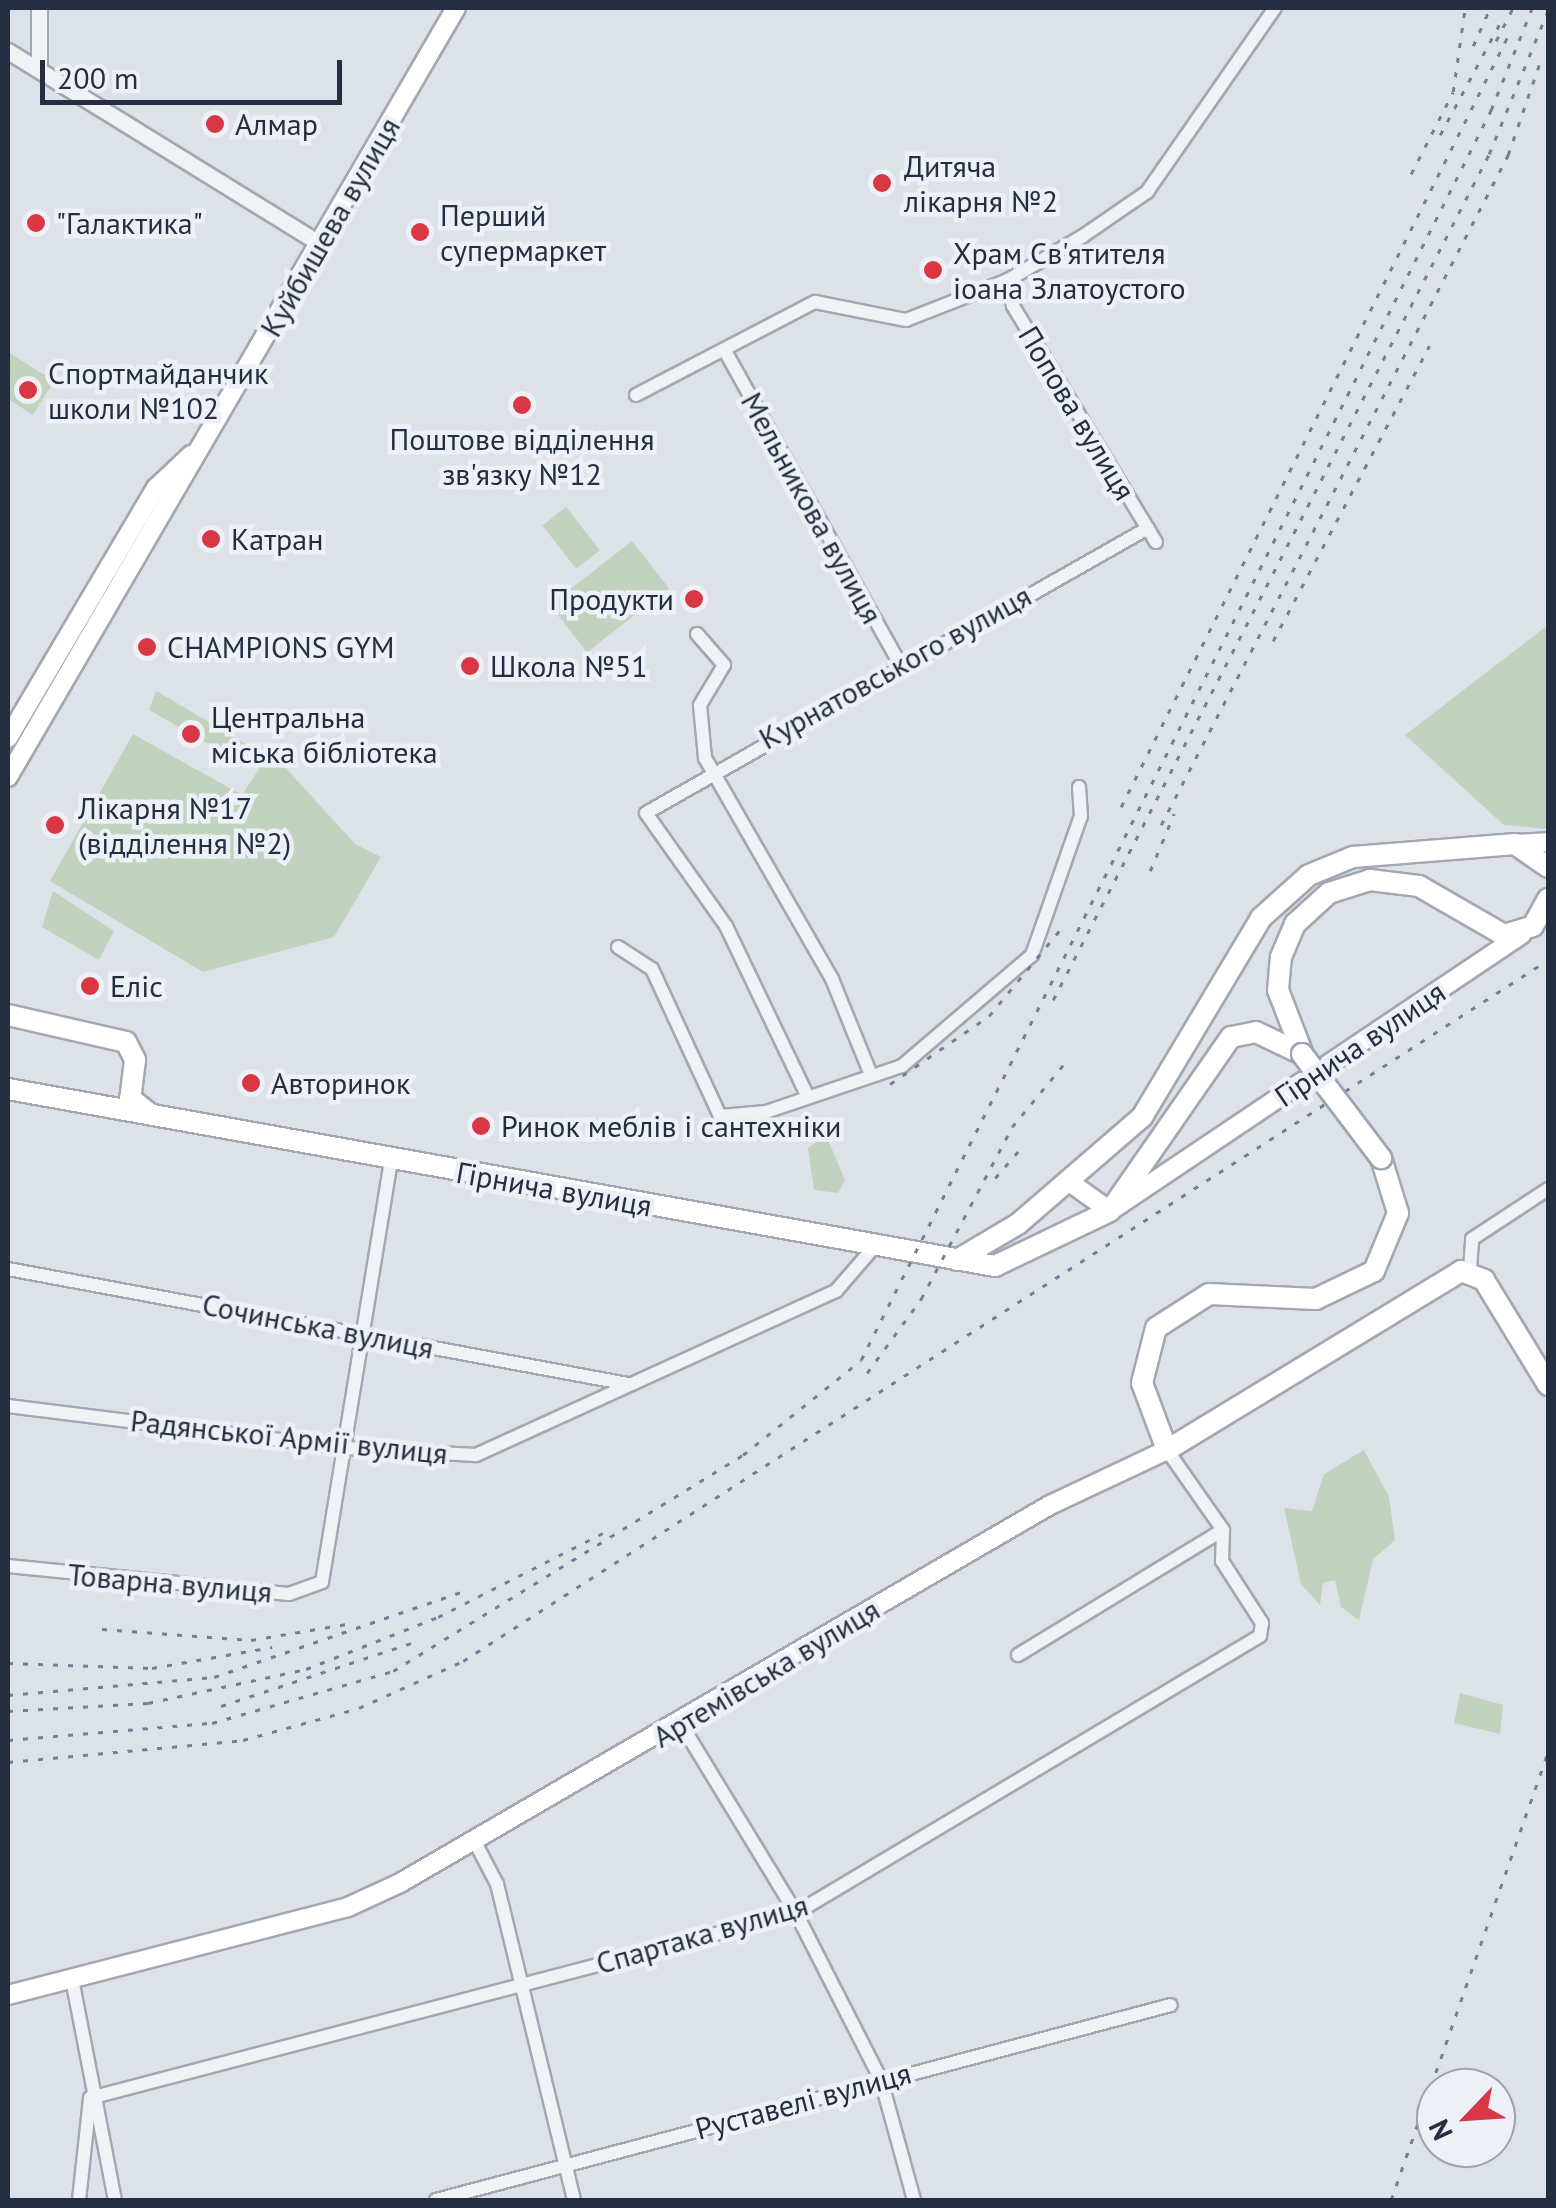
<!DOCTYPE html>
<html>
<head>
<meta charset="utf-8">
<style>
	body { margin:0 }
	#map { position:relative; width:1556px; height:2208px; overflow:hidden; background:#dde1e8; font-family:"PT Sans",sans-serif }
	div>[style] { position:absolute }
	.green>* { inset:0; background:#c1d3be; transform-origin:0 0 }
	.roads { filter:drop-shadow(2px 0 #a2a7b2) drop-shadow(-2px 0 #a2a7b2) drop-shadow(0 2px #a2a7b2) drop-shadow(0 -2px #a2a7b2) }
	.minor>* { height:12px; margin:-6px; padding:0 6px; transform-origin:6px; border-radius:6px; background:#f0f2f6 }
	.tertiary>* { height:15px; margin:-7.5px; padding:0 7.5px; transform-origin:7.5px; border-radius:7.5px; background:#f0f2f6 }
	.secondary>* { height:18px; margin:-9px; padding:0 9px; transform-origin:9px; border-radius:9px; background:#fff }
	.primary>* { height:20px; margin:-10px; padding:0 10px; transform-origin:10px; border-radius:10px; background:#fff }
	.rail>* { height:2.5px; margin-top:-1.25px; transform-origin:0; background:repeating-linear-gradient(90deg,#757f93 0 5px,transparent 0 15px) }
	.bridges { filter:drop-shadow(2px 0 #9ca4b5) drop-shadow(-2px 0 #9ca4b5) drop-shadow(0 2px #9ca4b5) drop-shadow(0 -2px #9ca4b5) }
	.primary-bridge>* { height:20px; margin:-10px; padding:0 10px; transform-origin:10px; border-radius:10px; background:#fff }
	.dots>* { width:28px; height:28px; translate:-50% -50%; box-sizing:border-box; border:5px solid #edf0f6; border-radius:50% }
	span { translate:-50% -50%; white-space:nowrap; text-align:center; line-height:1.15; -webkit-text-stroke:9px #edf0f6; paint-order:stroke }
	.poi-label { font-size:30px; color:#252d40 }
	.left { translate:0 -50%; text-align:left }
	.right { translate:-100% -50%; text-align:right }
	.street-label { font-size:30px; color:#252d40 }
	.frame { position:absolute; inset:0; border:10px solid #252d40; pointer-events:none }
	.north { position:absolute; left:1416px; top:2068px; width:100px; height:100px; box-sizing:border-box; background:#edf0f6; border:2px solid #9da2ad; border-radius:50%; rotate:245deg; font-size:28px; font-weight:700; line-height:40px; text-align:center; color:#252d40 }
	.north::after { content:''; display:block; margin:auto; width:35px; height:45px; background:#d93744; clip-path:polygon(50% 0,100% 100%,50% 72%,0 100%) }
	.scale { position:absolute; left:40px; top:60px; width:302px; height:45px; box-sizing:border-box; border:5px solid #252d40; border-top:0; padding-left:12px; font-size:30px; line-height:35px; white-space:nowrap; color:#252d40; -webkit-text-stroke:8px #edf0f6; paint-order:stroke }
</style>
</head>
<body>
<div id="map">
	<div class="green">
		<div style="clip-path:polygon(8px 352px,54px 381px,33px 415px,8px 399px)"></div>
		<div style="left:566px;top:507px;width:55px;height:30px;rotate:52deg"></div>
		<div style="left:632px;top:541px;width:60px;height:104px;rotate:52deg"></div>
		<div style="clip-path:polygon(1548px 625px,1548px 829px,1504px 825px,1405px 735px)"></div>
		<div style="clip-path:polygon(156px 691px,284px 766px,355px 844px,381px 857px,334px 937px,203px 972px,50px 881px,133px 734px,242px 795px,266px 758px,244px 764px,149px 710px)"></div>
		<div style="clip-path:polygon(53px 891px,114px 931px,99px 960px,42px 927px)"></div>
		<div style="clip-path:polygon(826px 1135px,845px 1180px,838px 1193px,814px 1190px,808px 1148px)"></div>
		<div style="clip-path:polygon(1364px 1450px,1389px 1497px,1395px 1540px,1373px 1559px,1359px 1620px,1341px 1607px,1335px 1580px,1323px 1583px,1320px 1605px,1301px 1584px,1284px 1508px,1312px 1511px,1324px 1474px)"></div>
		<div style="clip-path:polygon(1460px 1693px,1503px 1705px,1500px 1734px,1454px 1723px)"></div>
	</div>
	<div class="roads">
		<div class="minor">
			<div style="left:1008px;top:280px;width:26px;rotate:79deg"></div>
			<div style="left:1013px;top:306px;width:276px;rotate:58.8deg"></div>
			<div style="left:725px;top:351px;width:359px;rotate:60.8deg"></div>
			<div style="left:636px;top:395px;width:202px;rotate:-27.5deg"></div>
			<div style="left:815px;top:302px;width:93px;rotate:11.2deg"></div>
			<div style="left:906px;top:320px;width:110px;rotate:-21.4deg"></div>
			<div style="left:1008px;top:280px;width:87px;rotate:-30.4deg"></div>
			<div style="left:1083px;top:236px;width:78px;rotate:-34.5deg"></div>
			<div style="left:1147px;top:192px;width:224px;rotate:-55.2deg"></div>
			<div style="left:697px;top:634px;width:41px;rotate:48.9deg"></div>
			<div style="left:724px;top:665px;width:47px;rotate:121deg"></div>
			<div style="left:700px;top:705px;width:53px;rotate:84.6deg"></div>
			<div style="left:705px;top:758px;width:255px;rotate:60.1deg"></div>
			<div style="left:832px;top:979px;width:98px;rotate:67.9deg"></div>
			<div style="left:618px;top:947px;width:40px;rotate:32.9deg"></div>
			<div style="left:652px;top:969px;width:162px;rotate:65.2deg"></div>
			<div style="left:720px;top:1116px;width:46px;rotate:-5deg"></div>
			<div style="left:766px;top:1112px;width:144px;rotate:-18.7deg"></div>
			<div style="left:902px;top:1066px;width:171px;rotate:-40.5deg"></div>
			<div style="left:1032px;top:955px;width:147px;rotate:-70.6deg"></div>
			<div style="left:1081px;top:816px;width:29px;rotate:-94deg"></div>
			<div style="left:806px;top:1093px;width:185px;rotate:-115.6deg"></div>
			<div style="left:726px;top:926px;width:138px;rotate:-125.3deg"></div>
			<div style="left:646px;top:813px;width:577px;rotate:-29.58deg"></div>
			<div style="left:8px;top:1269px;width:631px;rotate:10.51deg"></div>
			<div style="left:1470px;top:1270px;width:31px;rotate:-86deg"></div>
			<div style="left:1472px;top:1239px;width:91px;rotate:-33.3deg"></div>
			<div style="left:8px;top:1406px;width:341px;rotate:7.1deg"></div>
			<div style="left:346px;top:1448px;width:130px;rotate:3.1deg"></div>
			<div style="left:476px;top:1455px;width:396px;rotate:-24.5deg"></div>
			<div style="left:836px;top:1291px;width:58px;rotate:-49.2deg"></div>
			<div style="left:8px;top:1566px;width:282px;rotate:5.7deg"></div>
			<div style="left:289px;top:1594px;width:35px;rotate:-20deg"></div>
			<div style="left:322px;top:1582px;width:429px;rotate:-80.7deg"></div>
			<div style="left:1018px;top:1655px;width:240px;rotate:-31.4deg"></div>
			<div style="left:681px;top:1724px;width:221px;rotate:58.7deg"></div>
			<div style="left:796px;top:1913px;width:187px;rotate:63deg"></div>
			<div style="left:881px;top:2080px;width:124px;rotate:74.6deg"></div>
			<div style="left:475px;top:1842px;width:47px;rotate:62.4deg"></div>
			<div style="left:497px;top:1884px;width:325px;rotate:76.3deg"></div>
			<div style="left:72px;top:1979px;width:225px;rotate:79deg"></div>
			<div style="left:79px;top:2200px;width:103px;rotate:-83.8deg"></div>
			<div style="left:90px;top:2098px;width:730px;rotate:-14.68deg"></div>
			<div style="left:796px;top:1913px;width:540px;rotate:-30.84deg"></div>
			<div style="left:1260px;top:1636px;width:13px;rotate:-81deg"></div>
			<div style="left:1262px;top:1623px;width:74px;rotate:-122.8deg"></div>
			<div style="left:1222px;top:1561px;width:31px;rotate:-88deg"></div>
			<div style="left:1223px;top:1530px;width:98px;rotate:-125deg"></div>
			<div style="left:436px;top:2200px;width:760px;rotate:-14.86deg"></div>
		</div>
		<div class="tertiary">
			<div style="left:39px;top:8px;width:61px;rotate:90deg"></div>
			<div style="left:8px;top:51px;width:368px;rotate:31.7deg"></div>
		</div>
		<div class="secondary">
			<div style="left:8px;top:738px;width:291px;rotate:-59.4deg"></div>
			<div style="left:156px;top:488px;width:48px;rotate:-43.3deg"></div>
			<div style="left:8px;top:777px;width:890px;rotate:-59.78deg"></div>
			<div style="left:1515px;top:844px;width:33px;rotate:-3deg"></div>
			<div style="left:1068px;top:1181px;width:52px;rotate:35.5deg"></div>
			<div style="left:1110px;top:1211px;width:496px;rotate:-33.9deg"></div>
			<div style="left:8px;top:1995px;width:351px;rotate:-14.5deg"></div>
			<div style="left:348px;top:1907px;width:57px;rotate:-24.8deg"></div>
			<div style="left:400px;top:1883px;width:752px;rotate:-30.18deg"></div>
			<div style="left:1050px;top:1505px;width:129px;rotate:-25.2deg"></div>
		</div>
		<div class="primary">
			<div style="left:8px;top:1015px;width:121px;rotate:12.9deg"></div>
			<div style="left:126px;top:1042px;width:20px;rotate:63deg"></div>
			<div style="left:135px;top:1060px;width:38px;rotate:97deg"></div>
			<div style="left:130px;top:1098px;width:26px;rotate:39deg"></div>
			<div style="left:1302px;top:1052px;width:66px;rotate:-111.2deg"></div>
			<div style="left:1278px;top:990px;width:33px;rotate:-85deg"></div>
			<div style="left:1281px;top:957px;width:36px;rotate:-67deg"></div>
			<div style="left:1295px;top:924px;width:46px;rotate:-42.4deg"></div>
			<div style="left:1329px;top:893px;width:43px;rotate:-17.6deg"></div>
			<div style="left:1370px;top:880px;width:49px;rotate:7deg"></div>
			<div style="left:1419px;top:886px;width:98px;rotate:30deg"></div>
			<div style="left:1504px;top:935px;width:30px;rotate:-17deg"></div>
			<div style="left:1533px;top:926px;width:31px;rotate:-61deg"></div>
			<div style="left:8px;top:1089px;width:1003px;rotate:10.17deg"></div>
			<div style="left:995px;top:1266px;width:127px;rotate:-25.6deg"></div>
			<div style="left:1110px;top:1211px;width:212px;rotate:-55.2deg"></div>
			<div style="left:1231px;top:1037px;width:25px;rotate:-11deg"></div>
			<div style="left:1256px;top:1032px;width:51px;rotate:25.6deg"></div>
			<div style="left:1381px;top:1158px;width:58px;rotate:72.8deg"></div>
			<div style="left:1398px;top:1213px;width:63px;rotate:112.5deg"></div>
			<div style="left:1374px;top:1271px;width:64px;rotate:154.2deg"></div>
			<div style="left:1316px;top:1299px;width:107px;rotate:-177.3deg"></div>
			<div style="left:1209px;top:1294px;width:63px;rotate:147.3deg"></div>
			<div style="left:1156px;top:1328px;width:57px;rotate:104.3deg"></div>
			<div style="left:1142px;top:1383px;width:72px;rotate:69.5deg"></div>
			<div style="left:1167px;top:1450px;width:344px;rotate:-31.3deg"></div>
			<div style="left:1461px;top:1271px;width:25px;rotate:21deg"></div>
			<div style="left:1484px;top:1280px;width:123px;rotate:58.6deg"></div>
			<div style="left:957px;top:1260px;width:71px;rotate:-30.5deg"></div>
			<div style="left:1018px;top:1224px;width:164px;rotate:-40.8deg"></div>
			<div style="left:1142px;top:1117px;width:232px;rotate:-59.1deg"></div>
			<div style="left:1261px;top:918px;width:64px;rotate:-41.9deg"></div>
			<div style="left:1309px;top:875px;width:48px;rotate:-22.2deg"></div>
			<div style="left:1353px;top:857px;width:163px;rotate:-4.6deg"></div>
			<div style="left:1515px;top:844px;width:40px;rotate:34.9deg"></div>
		</div>
	</div>
	<div class="rail">
		<div style="left:1496px;top:41px;width:37px;rotate:-63deg"></div>
		<div style="left:1473px;top:46px;width:42px;rotate:-65.9deg"></div>
		<div style="left:1440px;top:135px;width:125px;rotate:-61.8deg"></div>
		<div style="left:1411px;top:174px;width:92px;rotate:-62.9deg"></div>
		<div style="left:1453px;top:92px;width:85px;rotate:-81.9deg"></div>
		<div style="left:1273px;top:641px;width:334px;rotate:-62.1deg"></div>
		<div style="left:1121px;top:807px;width:869px;rotate:-63.35deg"></div>
		<div style="left:1161px;top:825px;width:755px;rotate:-62.62deg"></div>
		<div style="left:1508px;top:155px;width:95px;rotate:-71deg"></div>
		<div style="left:1150px;top:871px;width:62px;rotate:-67.2deg"></div>
		<div style="left:1053px;top:1000px;width:952px;rotate:-62.73deg"></div>
		<div style="left:1489px;top:154px;width:156px;rotate:-67.7deg"></div>
		<div style="left:890px;top:1084px;width:120px;rotate:-34.5deg"></div>
		<div style="left:989px;top:1016px;width:110px;rotate:-50.5deg"></div>
		<div style="left:995px;top:1178px;width:38px;rotate:-49deg"></div>
		<div style="left:867px;top:1373px;width:92px;rotate:-53.9deg"></div>
		<div style="left:921px;top:1299px;width:195px;rotate:-62.1deg"></div>
		<div style="left:1012px;top:1127px;width:82px;rotate:-50.5deg"></div>
		<div style="left:102px;top:1629px;width:149px;rotate:4.2deg"></div>
		<div style="left:251px;top:1640px;width:97px;rotate:-9.5deg"></div>
		<div style="left:8px;top:1663px;width:144px;rotate:2deg"></div>
		<div style="left:152px;top:1668px;width:122px;rotate:-9.9deg"></div>
		<div style="left:8px;top:1695px;width:207px;rotate:-5deg"></div>
		<div style="left:214px;top:1677px;width:261px;rotate:-19deg"></div>
		<div style="left:221px;top:1706px;width:200px;rotate:-18.3deg"></div>
		<div style="left:8px;top:1711px;width:140px;rotate:-3.3deg"></div>
		<div style="left:148px;top:1703px;width:162px;rotate:-12.1deg"></div>
		<div style="left:306px;top:1669px;width:142px;rotate:-21.5deg"></div>
		<div style="left:438px;top:1617px;width:185px;rotate:-27deg"></div>
		<div style="left:8px;top:1740px;width:205px;rotate:-4.8deg"></div>
		<div style="left:212px;top:1723px;width:188px;rotate:-16deg"></div>
		<div style="left:393px;top:1671px;width:411px;rotate:-31.7deg"></div>
		<div style="left:743px;top:1455px;width:151px;rotate:-38.8deg"></div>
		<div style="left:861px;top:1360px;width:1400px;rotate:-63.25deg"></div>
		<div style="left:1491px;top:110px;width:110px;rotate:-68.1deg"></div>
		<div style="left:8px;top:1762px;width:236px;rotate:-5.3deg"></div>
		<div style="left:243px;top:1740px;width:120px;rotate:-15.4deg"></div>
		<div style="left:359px;top:1708px;width:114px;rotate:-24.3deg"></div>
		<div style="left:463px;top:1661px;width:1292px;rotate:-32.87deg"></div>
		<div style="left:1391px;top:2200px;width:475px;rotate:-70.7deg"></div>
	</div>
	<div class="bridges">
		<div class="primary-bridge">
			<div style="left:1302px;top:1054px;width:131px;rotate:52.8deg"></div>
		</div>
	</div>
	<div class="dots">
		<div style="left:215px;top:124px;background:#d93744"></div>
		<div style="left:882px;top:183px;background:#d93744"></div>
		<div style="left:36px;top:223px;background:#d93744"></div>
		<div style="left:420px;top:232px;background:#d93744"></div>
		<div style="left:933px;top:270px;background:#d93744"></div>
		<div style="left:28px;top:390px;background:#d93744"></div>
		<div style="left:522px;top:405px;background:#d93744"></div>
		<div style="left:211px;top:539px;background:#d93744"></div>
		<div style="left:694px;top:599px;background:#d93744"></div>
		<div style="left:147px;top:647px;background:#d93744"></div>
		<div style="left:470px;top:666px;background:#d93744"></div>
		<div style="left:191px;top:734px;background:#d93744"></div>
		<div style="left:55px;top:825px;background:#d93744"></div>
		<div style="left:90px;top:986px;background:#d93744"></div>
		<div style="left:251px;top:1083px;background:#d93744"></div>
		<div style="left:481px;top:1126px;background:#d93744"></div>
	</div>
	<div class="poi-label">
		<span class="left" style="left:235px;top:124px">Алмар</span>
		<span class="left" style="left:904px;top:183px">Дитяча<br>лікарня №2</span>
		<span class="left" style="left:440px;top:232px">Перший<br>супермаркет</span>
		<span class="left" style="left:56px;top:223px">"Галактика"</span>
		<span class="left" style="left:953px;top:270px">Храм Св'ятителя<br>іоана Златоустого</span>
		<span class="left" style="left:48px;top:390px">Спортмайданчик<br>школи №102</span>
		<span style="left:522px;top:456px">Поштове відділення<br>зв'язку №12</span>
		<span class="left" style="left:231px;top:539px">Катран</span>
		<span class="right" style="left:674px;top:599px">Продукти</span>
		<span class="left" style="left:167px;top:647px">CHAMPIONS GYM</span>
		<span class="left" style="left:490px;top:666px">Школа №51</span>
		<span class="left" style="left:211px;top:734px">Центральна<br>міська бібліотека</span>
		<span class="left" style="left:78px;top:825px">Лікарня №17<br>(відділення №2)</span>
		<span class="left" style="left:110px;top:986px">Еліс</span>
		<span class="left" style="left:271px;top:1083px">Авторинок</span>
		<span class="left" style="left:501px;top:1126px">Ринок меблів і сантехніки</span>
	</div>
	<div class="street-label">
		<span style="left:330px;top:227px;rotate:-60deg">Куйбишева вулиця</span>
		<span style="left:1077px;top:413px;rotate:59deg">Попова вулиця</span>
		<span style="left:812px;top:508px;rotate:61deg">Мельникова вулиця</span>
		<span style="left:895px;top:667px;rotate:-29deg">Курнатовського вулиця</span>
		<span style="left:1360px;top:1044px;rotate:-34deg">Гірнича вулиця</span>
		<span style="left:554px;top:1189px;rotate:10deg">Гірнича вулиця</span>
		<span style="left:318px;top:1326px;rotate:11deg">Сочинська вулиця</span>
		<span style="left:289px;top:1437px;rotate:6deg">Радянської Армії вулиця</span>
		<span style="left:170px;top:1583px;rotate:5deg">Товарна вулиця</span>
		<span style="left:766px;top:1673px;rotate:-31deg">Артемівська вулиця</span>
		<span style="left:702px;top:1934px;rotate:-16deg">Спартака вулиця</span>
		<span style="left:803px;top:2101px;rotate:-15deg">Руставелі вулиця</span>
	</div>
	<div class="frame"></div>
	<div class="north">N</div>
	<div class="scale">200 m</div>
</div>
</body>
</html>
